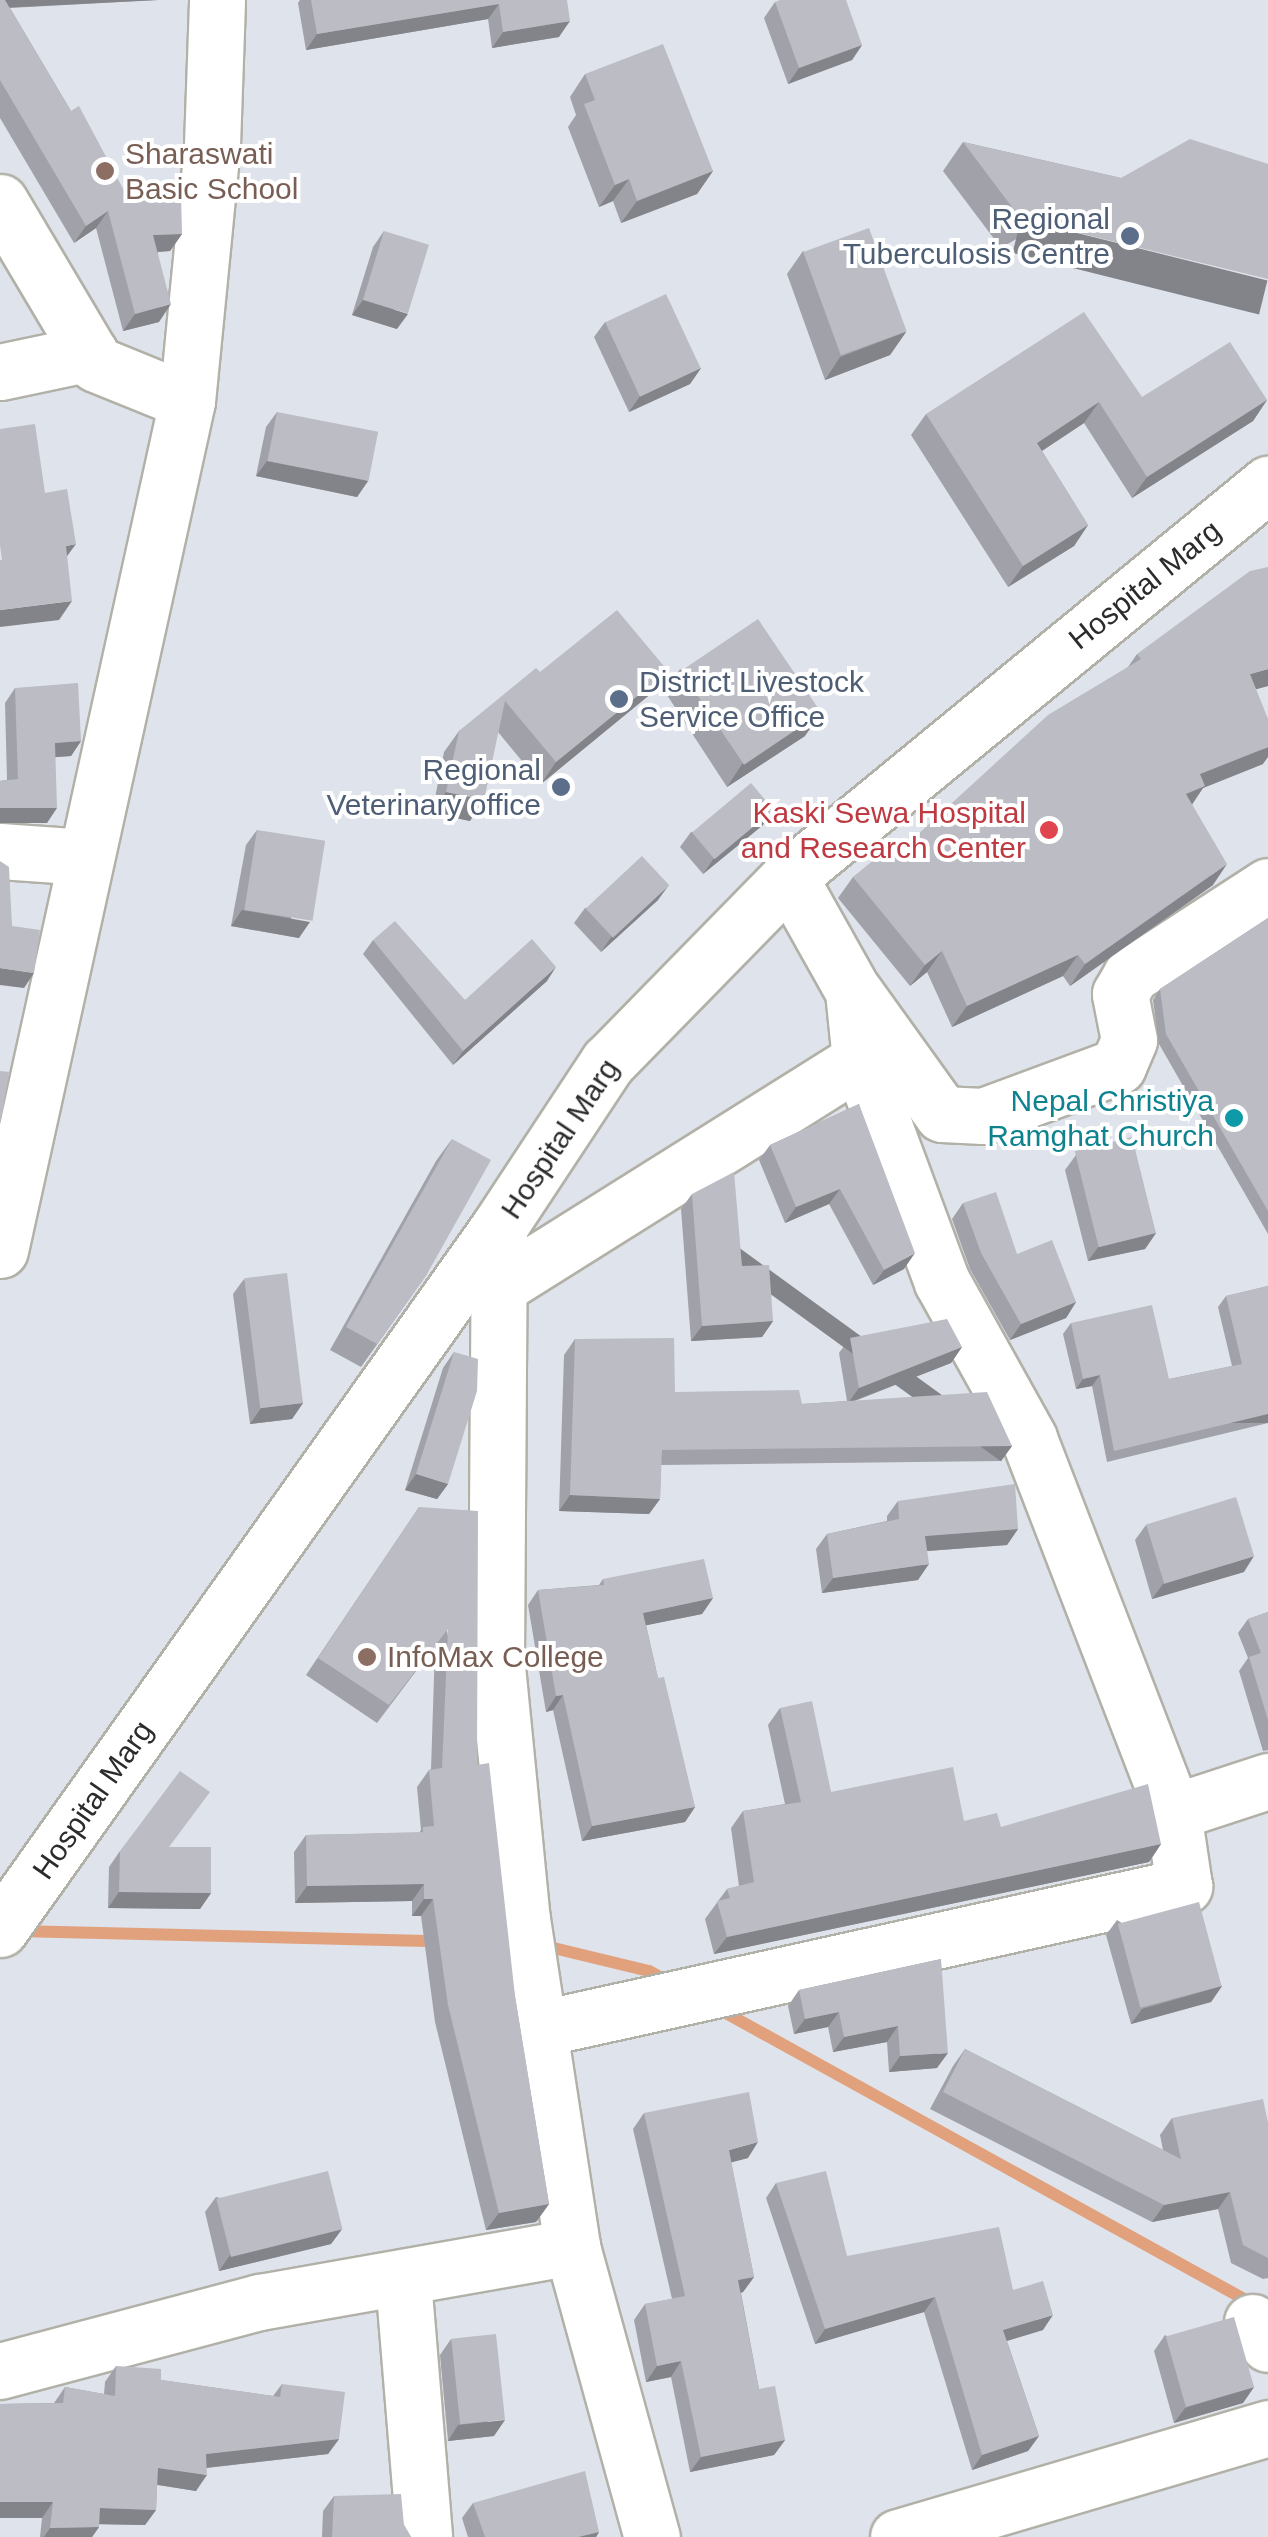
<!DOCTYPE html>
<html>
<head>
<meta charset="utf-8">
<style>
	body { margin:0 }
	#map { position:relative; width:1268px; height:2537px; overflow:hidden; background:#dfe3eb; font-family:Arial,sans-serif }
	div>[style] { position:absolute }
	.stream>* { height:12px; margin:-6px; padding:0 6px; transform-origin:6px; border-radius:6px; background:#e1a17d }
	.roads { filter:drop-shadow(2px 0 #b2b1a8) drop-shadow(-2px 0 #b2b1a8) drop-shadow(0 2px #b2b1a8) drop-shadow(0 -2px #b2b1a8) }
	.minor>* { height:55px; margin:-27.5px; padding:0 27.5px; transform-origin:27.5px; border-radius:27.5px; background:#fff }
	.wall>* { inset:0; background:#a1a2a9 }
	.shaded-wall>* { inset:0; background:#838489; transform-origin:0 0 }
	.building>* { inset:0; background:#bbbcc4; transform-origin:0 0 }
	.dots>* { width:28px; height:28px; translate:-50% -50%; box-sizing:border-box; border:5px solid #fff; border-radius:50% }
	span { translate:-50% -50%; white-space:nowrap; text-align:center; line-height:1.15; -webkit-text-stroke:8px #fff; paint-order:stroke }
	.education-label { font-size:30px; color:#785e54 }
	.left { translate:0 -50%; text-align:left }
	.service-label { font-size:30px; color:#4e5e75 }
	.right { translate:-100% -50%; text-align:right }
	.street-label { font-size:30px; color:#2b2b2b }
	.health-label { font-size:30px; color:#be3a42 }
	.culture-label { font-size:30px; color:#0d838f }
</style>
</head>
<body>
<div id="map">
	<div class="stream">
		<div style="left:17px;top:1931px;width:420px;rotate:1.4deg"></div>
		<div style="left:537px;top:1944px;width:115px;rotate:13.6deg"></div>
		<div style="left:649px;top:1971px;width:25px;rotate:29deg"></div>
		<div style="left:715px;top:2007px;width:615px;rotate:28.9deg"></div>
	</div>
	<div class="roads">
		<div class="minor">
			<div style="left:0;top:202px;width:188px;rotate:59.3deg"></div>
			<div style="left:96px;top:364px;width:98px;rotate:22.1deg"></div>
			<div style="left:0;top:372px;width:92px;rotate:-11.9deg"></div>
			<div style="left:0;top:851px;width:86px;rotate:4deg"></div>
			<div style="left:855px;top:993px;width:149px;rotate:54.3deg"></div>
			<div style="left:942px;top:1114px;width:41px;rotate:2.8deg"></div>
			<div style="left:983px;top:1116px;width:144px;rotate:-20.3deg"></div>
			<div style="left:1118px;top:1066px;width:28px;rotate:-67deg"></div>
			<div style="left:1129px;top:1040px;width:47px;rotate:-101.1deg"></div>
			<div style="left:1120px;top:994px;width:22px;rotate:-60deg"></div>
			<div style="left:1131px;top:975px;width:163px;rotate:-33deg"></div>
			<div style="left:499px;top:1227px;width:429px;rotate:90.4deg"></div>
			<div style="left:496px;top:1656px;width:264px;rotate:84.4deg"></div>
			<div style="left:522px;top:1919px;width:332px;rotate:81.3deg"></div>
			<div style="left:572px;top:2247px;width:301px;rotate:74.6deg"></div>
			<div style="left:0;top:1250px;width:869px;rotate:-77.58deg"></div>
			<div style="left:187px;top:401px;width:257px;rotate:-84.4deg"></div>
			<div style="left:212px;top:145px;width:145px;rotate:-88deg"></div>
			<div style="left:498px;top:1287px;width:427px;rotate:-32.1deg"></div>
			<div style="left:1173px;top:1812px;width:100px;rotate:-18.1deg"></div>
			<div style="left:0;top:1929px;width:861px;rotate:-54.59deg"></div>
			<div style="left:499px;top:1227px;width:198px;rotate:-56.6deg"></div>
			<div style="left:608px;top:1062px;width:259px;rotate:-45.6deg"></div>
			<div style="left:789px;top:877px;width:620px;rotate:-39.37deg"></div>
			<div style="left:538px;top:2029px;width:662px;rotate:-12.48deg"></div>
			<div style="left:1184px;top:1886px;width:75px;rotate:-98.5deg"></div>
			<div style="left:1173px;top:1812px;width:401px;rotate:-111.1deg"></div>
			<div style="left:1029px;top:1438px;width:179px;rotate:-119.1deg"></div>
			<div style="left:942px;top:1282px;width:237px;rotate:-110.3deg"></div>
			<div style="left:860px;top:1060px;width:69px;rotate:-95.8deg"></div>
			<div style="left:853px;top:991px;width:131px;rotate:-119.3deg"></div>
			<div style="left:403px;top:2280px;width:258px;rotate:85.3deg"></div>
			<div style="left:1252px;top:2322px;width:27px;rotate:54deg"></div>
			<div style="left:0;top:2371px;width:269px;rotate:-14.9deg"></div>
			<div style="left:260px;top:2302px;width:317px;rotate:-10deg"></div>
			<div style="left:898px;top:2537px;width:386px;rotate:-16.4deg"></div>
		</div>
	</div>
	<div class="wall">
		<div style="clip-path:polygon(0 0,158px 0,10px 8px,71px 111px,128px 198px,182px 234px,170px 251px,158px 252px,159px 322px,123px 331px,96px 228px,74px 243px,0 118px)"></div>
		<div style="clip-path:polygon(300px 0,567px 0,559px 37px,492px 48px,488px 19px,306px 50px,298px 3px)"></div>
		<div style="clip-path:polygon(775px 2px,862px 45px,852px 60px,788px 84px,764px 18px)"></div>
		<div style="clip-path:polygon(585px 74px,713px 171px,697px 194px,621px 223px,613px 201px,599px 207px,568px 127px,576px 115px,570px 97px)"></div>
		<div style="clip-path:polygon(963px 142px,1121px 178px,1001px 248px,943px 171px)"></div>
		<div style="clip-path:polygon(384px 231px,397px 329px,352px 315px,373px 247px)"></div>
		<div style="clip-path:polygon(803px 251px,906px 332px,890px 355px,825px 380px,787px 274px)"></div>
		<div style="clip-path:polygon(605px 322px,701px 368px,690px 384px,629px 412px,594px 337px)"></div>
		<div style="clip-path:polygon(1142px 397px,1267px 400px,1253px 421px,1132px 498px,1084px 423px,1042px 451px,1088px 525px,1074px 546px,1008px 587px,911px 435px,926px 414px)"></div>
		<div style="clip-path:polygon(277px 412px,368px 481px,357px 497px,256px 476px,266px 427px)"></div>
		<div style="clip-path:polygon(1137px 654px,1268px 686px,1256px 689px,1263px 764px,1203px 788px,1192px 805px,1213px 885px,1070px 986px,1063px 976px,952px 1027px,927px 972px,910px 986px,838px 898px,853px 877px,905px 846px,1128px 667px)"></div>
		<div style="clip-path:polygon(680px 669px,805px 736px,727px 787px,665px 692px)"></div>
		<div style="clip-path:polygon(668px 671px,653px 692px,541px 784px,498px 732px,470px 821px,432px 813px,444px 752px,459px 731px,540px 672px)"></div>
		<div style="clip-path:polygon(15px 688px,81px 741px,71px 756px,55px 757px,47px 823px,0 823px,0 781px,7px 780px,5px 703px)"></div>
		<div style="clip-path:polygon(763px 825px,703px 874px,680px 847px,691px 832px)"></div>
		<div style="clip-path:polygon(257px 830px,299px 938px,231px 926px,246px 845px)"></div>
		<div style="clip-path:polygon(658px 900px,601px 952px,574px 923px,585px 908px)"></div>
		<div style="clip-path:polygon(1268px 918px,1268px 1234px,1159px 1044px,1153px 1000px,1160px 989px)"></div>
		<div style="clip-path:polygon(373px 940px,465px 1000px,547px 981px,453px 1065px,363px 954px)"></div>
		<div style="clip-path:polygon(859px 1104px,904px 1269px,873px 1285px,829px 1204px,785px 1223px,759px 1160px,770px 1145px)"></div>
		<div style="clip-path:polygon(452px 1139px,427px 1274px,361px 1367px,330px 1350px,436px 1161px)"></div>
		<div style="clip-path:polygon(1076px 1155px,1156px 1233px,1145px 1249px,1088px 1261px,1065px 1170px)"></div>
		<div style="clip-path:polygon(692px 1194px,742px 1266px,773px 1321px,762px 1337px,691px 1341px,681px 1209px)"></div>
		<div style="clip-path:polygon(963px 1203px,1017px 1254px,1076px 1302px,1066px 1318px,1010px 1340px,970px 1269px,952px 1219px)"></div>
		<div style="clip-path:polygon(244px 1279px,303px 1403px,292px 1419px,250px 1424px,233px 1294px)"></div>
		<div style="clip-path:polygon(1268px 1286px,1268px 1423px,1107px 1462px,1092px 1386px,1076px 1389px,1063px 1334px,1071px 1323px,1169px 1379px,1232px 1366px,1218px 1307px,1226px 1296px)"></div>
		<div style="clip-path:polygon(850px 1338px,962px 1347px,951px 1363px,855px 1401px,1012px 1446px,1001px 1461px,661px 1465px,660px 1499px,649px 1514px,559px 1511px,564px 1355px,575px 1339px,675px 1392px,802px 1404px,847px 1401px,839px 1353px)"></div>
		<div style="clip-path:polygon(454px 1352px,448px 1484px,437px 1499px,405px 1490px,443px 1368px)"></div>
		<div style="clip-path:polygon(898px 1501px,1018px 1529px,1007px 1545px,927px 1551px,918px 1580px,822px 1593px,816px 1549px,827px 1534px,887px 1521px,887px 1516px)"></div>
		<div style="clip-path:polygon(419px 1507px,477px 1765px,549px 2204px,536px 2222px,486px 2230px,435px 2022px,421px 1916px,412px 1916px,412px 1901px,295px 1903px,294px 1852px,306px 1835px,419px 1833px,421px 1830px,417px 1787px,429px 1770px,431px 1769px,435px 1646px,377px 1723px,306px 1675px)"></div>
		<div style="clip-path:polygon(1146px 1525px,1244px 1572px,1152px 1599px,1135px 1540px)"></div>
		<div style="clip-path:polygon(603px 1579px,713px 1598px,702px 1614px,646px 1625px,658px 1678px,695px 1807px,685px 1822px,582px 1841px,553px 1710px,546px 1712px,528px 1605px,538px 1590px,599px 1585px)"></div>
		<div style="clip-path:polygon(1268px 1612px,1268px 1750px,1263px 1751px,1239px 1671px,1248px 1658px,1238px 1633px,1248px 1619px)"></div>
		<div style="clip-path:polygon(780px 1708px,831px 1792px,964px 1821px,1001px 1827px,1161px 1844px,1149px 1862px,714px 1954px,705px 1919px,727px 1889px,739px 1886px,731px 1828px,743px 1811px,785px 1804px,768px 1725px)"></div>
		<div style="clip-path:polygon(170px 1847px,211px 1893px,200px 1909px,108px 1908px,109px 1867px,120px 1851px)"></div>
		<div style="clip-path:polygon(1117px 1920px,1222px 1986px,1211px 2002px,1131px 2024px,1106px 1935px)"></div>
		<div style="clip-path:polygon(941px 1959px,937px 2068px,889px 2072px,887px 2042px,833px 2052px,828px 2027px,794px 2034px,788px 2006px,799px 1990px)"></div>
		<div style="clip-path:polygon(965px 2049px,1163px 2150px,1160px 2135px,1172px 2118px,1268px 2123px,1268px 2278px,1263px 2279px,1231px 2263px,1218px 2209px,1152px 2222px,930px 2109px,953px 2066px)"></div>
		<div style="clip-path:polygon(644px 2113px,748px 2158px,731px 2162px,754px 2277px,743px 2292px,741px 2293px,759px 2389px,785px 2440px,774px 2455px,690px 2472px,671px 2377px,646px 2382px,634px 2320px,645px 2304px,672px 2299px,633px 2129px)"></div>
		<div style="clip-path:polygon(776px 2183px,847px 2256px,1013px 2290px,1043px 2330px,1007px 2341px,1039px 2436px,1028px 2451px,972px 2470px,924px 2312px,815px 2344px,766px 2198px)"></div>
		<div style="clip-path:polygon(216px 2197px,342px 2229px,331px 2244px,219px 2271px,205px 2212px)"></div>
		<div style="clip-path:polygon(1165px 2335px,1254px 2387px,1243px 2403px,1174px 2423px,1154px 2351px)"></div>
		<div style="clip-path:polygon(451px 2339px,494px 2436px,448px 2441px,440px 2355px)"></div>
		<div style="clip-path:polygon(116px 2366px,161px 2380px,273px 2396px,282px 2384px,339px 2439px,328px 2454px,207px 2468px,196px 2491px,157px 2485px,156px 2510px,145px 2525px,99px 2524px,99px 2527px,92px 2537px,40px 2537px,42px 2518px,0 2518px,0 2404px,54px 2403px,65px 2387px,104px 2394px,105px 2382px)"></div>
		<div style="clip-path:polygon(334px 2496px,404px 2525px,411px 2537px,322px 2537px,323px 2511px)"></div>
		<div style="clip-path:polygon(473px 2503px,599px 2532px,596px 2537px,468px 2537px,462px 2518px)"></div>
	</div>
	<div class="shaded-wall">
		<div style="clip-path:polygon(0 0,158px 0,0 8px)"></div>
		<div style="clip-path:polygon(499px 4px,488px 19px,306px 50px,317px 34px)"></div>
		<div style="clip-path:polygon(570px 21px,559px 37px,492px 48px,503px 32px)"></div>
		<div style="clip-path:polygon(862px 45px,852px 60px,788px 84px,799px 68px)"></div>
		<div style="clip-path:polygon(713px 171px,697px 194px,621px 223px,637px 201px)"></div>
		<div style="clip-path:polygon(629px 179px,613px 201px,599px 207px,615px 185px)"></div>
		<div style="clip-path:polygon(108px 211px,96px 228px,74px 243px,86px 226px)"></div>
		<div style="left:1021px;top:219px;width:254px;height:35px;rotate:14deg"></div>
		<div style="clip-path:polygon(182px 234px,170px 251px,141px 253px,153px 235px)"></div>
		<div style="clip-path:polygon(363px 300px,408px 314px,397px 329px,352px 315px)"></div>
		<div style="clip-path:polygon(171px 304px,159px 322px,123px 331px,135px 314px)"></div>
		<div style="clip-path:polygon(906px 332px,890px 355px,825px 380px,840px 357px)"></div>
		<div style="clip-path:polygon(701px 368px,690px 384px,629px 412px,640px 396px)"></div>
		<div style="clip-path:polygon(1267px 400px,1253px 421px,1132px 498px,1147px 477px)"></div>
		<div style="clip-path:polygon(1099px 402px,1084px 423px,1022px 464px,1037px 443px)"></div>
		<div style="clip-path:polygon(267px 461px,368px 481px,357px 497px,256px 476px)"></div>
		<div style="clip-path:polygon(1088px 525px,1074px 546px,1008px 587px,1023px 566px)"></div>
		<div style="clip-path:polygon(76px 544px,62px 563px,66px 546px)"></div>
		<div style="clip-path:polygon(72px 601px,59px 620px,0 627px,0 610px)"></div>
		<div style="clip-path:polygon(1268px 669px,1268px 686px,1235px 695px,1250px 674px)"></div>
		<div style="clip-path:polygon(668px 671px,653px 692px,541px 784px,556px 762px)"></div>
		<div style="clip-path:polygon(821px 713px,805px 736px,727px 787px,742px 764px)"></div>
		<div style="clip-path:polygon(81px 741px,71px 756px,44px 758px,55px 743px)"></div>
		<div style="clip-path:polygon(1268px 747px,1268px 757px,1263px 764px,1203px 788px,1190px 807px,1171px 815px,1200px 774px)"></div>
		<div style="clip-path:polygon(446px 792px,484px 800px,470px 821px,432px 813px)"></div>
		<div style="clip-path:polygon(0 808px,57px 808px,47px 823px,0 823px)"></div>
		<div style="clip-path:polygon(774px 810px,763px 825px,703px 874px,714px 858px)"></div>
		<div style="clip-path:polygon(1227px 864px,1213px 885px,1070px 986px,1085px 964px)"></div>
		<div style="clip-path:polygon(669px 885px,658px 900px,601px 952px,612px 936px)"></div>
		<div style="clip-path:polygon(242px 910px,310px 922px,299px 938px,231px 926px)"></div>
		<div style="clip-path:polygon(942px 951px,927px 972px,910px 986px,925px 965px)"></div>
		<div style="clip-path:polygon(1078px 955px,1063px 976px,952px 1027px,967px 1006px)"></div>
		<div style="clip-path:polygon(556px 967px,547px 981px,453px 1065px,463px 1051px)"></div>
		<div style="clip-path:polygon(0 968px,34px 973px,24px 988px,0 985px)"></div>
		<div style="clip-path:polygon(840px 1189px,829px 1204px,785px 1223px,796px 1207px)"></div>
		<div style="clip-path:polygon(1156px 1233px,1145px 1249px,1088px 1261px,1099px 1246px)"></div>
		<div style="clip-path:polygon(915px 1253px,904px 1269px,873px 1285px,884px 1270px)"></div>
		<div style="clip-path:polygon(1076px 1302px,1066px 1318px,1010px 1340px,1021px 1324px)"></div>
		<div style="clip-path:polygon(773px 1321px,762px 1337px,691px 1341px,702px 1326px)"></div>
		<div style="clip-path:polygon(962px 1347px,951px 1363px,848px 1403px,859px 1388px)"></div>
		<div style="clip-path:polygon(1100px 1375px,1092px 1386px,1076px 1389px,1083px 1379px)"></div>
		<div style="clip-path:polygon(303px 1403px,292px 1419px,250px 1424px,261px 1408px)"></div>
		<div style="left:1268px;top:1414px;width:9px;height:158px;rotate:90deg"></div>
		<div style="left:1012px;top:1446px;width:19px;height:350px;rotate:126deg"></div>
		<div style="clip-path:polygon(416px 1474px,448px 1484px,437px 1499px,405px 1490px)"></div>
		<div style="clip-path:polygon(570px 1495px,660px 1499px,649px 1514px,559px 1511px)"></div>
		<div style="clip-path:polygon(1018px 1529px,1007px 1545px,914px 1552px,925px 1536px)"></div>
		<div style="clip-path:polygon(1254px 1556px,1244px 1572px,1152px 1599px,1163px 1584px)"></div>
		<div style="clip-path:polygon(929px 1564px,918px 1580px,822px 1593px,833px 1578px)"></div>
		<div style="clip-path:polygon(713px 1598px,702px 1614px,633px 1628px,643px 1613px)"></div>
		<div style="clip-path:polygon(563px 1695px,553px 1710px,546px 1712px,556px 1696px)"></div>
		<div style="clip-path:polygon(695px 1807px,685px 1822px,582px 1841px,592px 1826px)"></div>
		<div style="clip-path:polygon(1161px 1844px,1149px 1862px,714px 1954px,727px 1937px)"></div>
		<div style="clip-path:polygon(424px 1884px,412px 1901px,295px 1903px,307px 1886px)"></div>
		<div style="clip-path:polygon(119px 1892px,211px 1893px,200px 1909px,108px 1908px)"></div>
		<div style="clip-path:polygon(424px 1899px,433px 1899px,421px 1916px,412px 1916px)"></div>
		<div style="clip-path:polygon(1222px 1986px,1211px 2002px,1131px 2024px,1142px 2009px)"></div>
		<div style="clip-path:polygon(839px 2012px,828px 2027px,794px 2034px,805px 2019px)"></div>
		<div style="clip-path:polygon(898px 2026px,887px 2042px,833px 2052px,844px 2037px)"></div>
		<div style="clip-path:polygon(948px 2053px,937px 2068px,889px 2072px,900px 2056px)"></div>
		<div style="clip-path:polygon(758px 2142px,748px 2158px,718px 2166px,729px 2150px)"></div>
		<div style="clip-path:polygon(1230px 2192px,1218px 2209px,1152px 2222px,1164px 2205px)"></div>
		<div style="clip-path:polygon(549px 2204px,536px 2222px,486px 2230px,499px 2213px)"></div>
		<div style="clip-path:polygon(342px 2229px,331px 2244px,219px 2271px,230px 2255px)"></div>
		<div style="clip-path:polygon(754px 2277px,743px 2292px,727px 2296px,738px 2280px)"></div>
		<div style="clip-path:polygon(935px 2297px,924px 2312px,815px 2344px,825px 2329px)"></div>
		<div style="clip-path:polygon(1053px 2315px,1043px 2330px,993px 2345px,1003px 2330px)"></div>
		<div style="clip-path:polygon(681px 2361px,671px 2377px,646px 2382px,657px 2366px)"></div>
		<div style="clip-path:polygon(1254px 2387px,1243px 2403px,1174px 2423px,1185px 2408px)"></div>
		<div style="clip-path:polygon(505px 2420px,494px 2436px,448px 2441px,458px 2425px)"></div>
		<div style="clip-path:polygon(1039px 2436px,1028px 2451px,972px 2470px,982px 2455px)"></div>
		<div style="clip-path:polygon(339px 2439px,328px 2454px,195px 2469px,206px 2454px)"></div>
		<div style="clip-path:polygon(785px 2440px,774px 2455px,690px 2472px,701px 2457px)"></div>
		<div style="clip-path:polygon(158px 2468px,207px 2475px,196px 2491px,147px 2483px)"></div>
		<div style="clip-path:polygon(0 2502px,53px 2502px,42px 2518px,0 2518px)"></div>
		<div style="clip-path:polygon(100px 2508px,156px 2510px,145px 2525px,89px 2524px)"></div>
		<div style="clip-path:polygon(99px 2527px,92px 2537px,44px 2537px,50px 2528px)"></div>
		<div style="clip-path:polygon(599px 2532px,596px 2537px,578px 2537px)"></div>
	</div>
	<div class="building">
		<div style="clip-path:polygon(0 0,5px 0,71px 111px,79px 106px,128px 198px,181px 194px,182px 234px,153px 235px,171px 304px,135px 314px,108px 211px,86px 226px,0 80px)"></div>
		<div style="clip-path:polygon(311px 0,567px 0,570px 21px,503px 32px,499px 4px,317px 34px)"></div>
		<div style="clip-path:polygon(780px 0,846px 0,862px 45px,799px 68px,775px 2px)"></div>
		<div style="clip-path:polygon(663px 44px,713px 171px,637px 201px,629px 179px,615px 185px,584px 104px,595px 100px,585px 74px)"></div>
		<div style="clip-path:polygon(1190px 139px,1268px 164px,1268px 279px,1021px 219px,963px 142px,1121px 178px)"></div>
		<div style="left:869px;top:228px;width:110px;height:70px;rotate:70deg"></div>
		<div style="left:384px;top:231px;width:47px;height:72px;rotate:17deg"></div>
		<div style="left:666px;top:294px;width:82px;height:67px;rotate:65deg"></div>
		<div style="clip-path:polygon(1084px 312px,1142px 397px,1230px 342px,1267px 400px,1147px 477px,1099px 402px,1037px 443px,1088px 525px,1023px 566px,926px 414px)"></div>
		<div style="left:277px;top:412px;width:103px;height:50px;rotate:11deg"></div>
		<div style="clip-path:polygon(35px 424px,45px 493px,67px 489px,76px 544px,66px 546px,72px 601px,0 610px,0 560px,2px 560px,0 545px,0 429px)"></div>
		<div style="clip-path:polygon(1268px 567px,1268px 669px,1250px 674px,1268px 719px,1268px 747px,1200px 774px,1205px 786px,1186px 794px,1227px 864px,1085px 964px,1078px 955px,967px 1006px,942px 951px,925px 965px,853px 877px,899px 839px,905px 846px,1048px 715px,1141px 659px,1137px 654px,1250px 571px)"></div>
		<div style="clip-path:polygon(617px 610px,668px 671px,556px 762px,505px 701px,484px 800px,446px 792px,459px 731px,536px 668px,540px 672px)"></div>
		<div style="left:758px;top:619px;width:113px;height:93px;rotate:56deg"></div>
		<div style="clip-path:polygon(78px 683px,81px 741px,55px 743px,57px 808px,0 808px,0 781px,18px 779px,15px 688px)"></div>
		<div style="left:751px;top:783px;width:35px;height:77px;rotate:50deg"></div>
		<div style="left:257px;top:830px;width:69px;height:81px;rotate:9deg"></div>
		<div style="left:642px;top:856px;width:40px;height:77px;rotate:47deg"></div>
		<div style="clip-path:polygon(0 861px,9px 867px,12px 926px,40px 930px,34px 973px,0 968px)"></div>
		<div style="clip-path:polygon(1268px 918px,1268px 1211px,1166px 1034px,1160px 989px)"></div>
		<div style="clip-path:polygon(395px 921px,465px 1000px,532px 939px,556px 967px,463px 1051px,373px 940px)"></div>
		<div style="clip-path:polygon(0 1071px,9px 1072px,1px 1120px,0 1120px)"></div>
		<div style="clip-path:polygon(859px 1104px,915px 1253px,884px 1270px,840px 1189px,796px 1207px,770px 1145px)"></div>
		<div style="left:1132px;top:1137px;width:99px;height:59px;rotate:76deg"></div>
		<div style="clip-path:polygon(452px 1139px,491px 1160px,427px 1274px,377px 1344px,346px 1327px)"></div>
		<div style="clip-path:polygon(734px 1172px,742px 1266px,769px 1265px,773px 1321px,702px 1326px,692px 1194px)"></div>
		<div style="clip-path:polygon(996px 1192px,1017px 1254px,1052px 1240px,1076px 1302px,1021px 1324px,981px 1253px,963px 1203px)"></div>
		<div style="left:287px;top:1273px;width:131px;height:43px;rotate:83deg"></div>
		<div style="clip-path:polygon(1268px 1286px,1268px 1414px,1114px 1451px,1100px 1375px,1083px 1379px,1071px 1323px,1152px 1305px,1169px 1379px,1242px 1364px,1226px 1296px)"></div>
		<div style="clip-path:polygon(947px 1319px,962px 1347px,859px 1388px,850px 1338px)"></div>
		<div style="clip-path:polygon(674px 1338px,675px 1392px,799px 1390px,802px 1404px,987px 1392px,1012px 1446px,662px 1450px,660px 1499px,570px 1495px,575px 1339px)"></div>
		<div style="clip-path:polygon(454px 1352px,478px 1359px,477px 1391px,448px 1484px,416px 1474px)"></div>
		<div style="clip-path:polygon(1015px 1484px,1018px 1529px,925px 1536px,929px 1564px,833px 1578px,827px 1534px,899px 1519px,898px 1501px)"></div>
		<div style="left:1236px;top:1497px;width:62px;height:94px;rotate:73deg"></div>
		<div style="clip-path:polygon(419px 1507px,478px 1511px,477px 1765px,489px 1763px,515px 1996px,549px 2204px,499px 2213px,448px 2005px,433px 1899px,424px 1899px,424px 1884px,307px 1886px,306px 1835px,423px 1832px,423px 1827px,434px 1826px,429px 1770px,442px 1768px,448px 1629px,389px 1705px,318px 1658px)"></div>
		<div style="clip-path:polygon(704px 1559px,713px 1598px,643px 1613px,658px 1678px,664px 1677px,695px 1807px,592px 1826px,563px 1695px,556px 1696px,538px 1590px,604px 1585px,603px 1579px)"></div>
		<div style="clip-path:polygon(1268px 1612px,1268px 1720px,1249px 1657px,1261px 1653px,1248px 1619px)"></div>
		<div style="clip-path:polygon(812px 1701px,831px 1792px,953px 1767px,964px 1821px,997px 1813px,1001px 1827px,1148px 1784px,1161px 1844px,727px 1937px,717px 1901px,730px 1898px,727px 1889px,754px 1882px,743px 1811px,801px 1802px,780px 1708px)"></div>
		<div style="clip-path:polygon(180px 1771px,210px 1792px,169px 1847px,211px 1847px,211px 1893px,119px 1892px,120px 1851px)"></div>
		<div style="left:1199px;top:1902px;width:87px;height:84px;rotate:75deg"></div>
		<div style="clip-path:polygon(941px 1959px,948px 2053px,900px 2056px,898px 2026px,844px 2037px,839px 2012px,805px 2019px,799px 1990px)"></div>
		<div style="clip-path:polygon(965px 2049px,1181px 2159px,1172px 2118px,1263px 2099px,1268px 2123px,1268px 2258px,1243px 2245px,1230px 2192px,1164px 2205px,943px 2092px)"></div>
		<div style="clip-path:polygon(749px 2092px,758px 2142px,729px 2150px,754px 2277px,738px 2280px,759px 2389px,775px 2386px,785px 2440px,701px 2457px,681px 2361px,657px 2366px,645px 2304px,685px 2296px,644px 2113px)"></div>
		<div style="left:328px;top:2171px;width:60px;height:115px;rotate:76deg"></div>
		<div style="clip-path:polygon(826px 2171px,847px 2256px,999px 2227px,1013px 2290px,1043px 2281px,1053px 2315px,1003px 2330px,1039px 2436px,982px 2455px,935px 2297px,825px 2329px,776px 2183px)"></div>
		<div style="left:1234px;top:2317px;width:73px;height:71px;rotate:74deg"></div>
		<div style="left:496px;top:2334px;width:86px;height:45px;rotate:84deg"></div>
		<div style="clip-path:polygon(116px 2366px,161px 2369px,161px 2380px,280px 2397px,282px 2384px,345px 2392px,339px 2439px,206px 2454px,207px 2475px,158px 2468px,156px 2510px,100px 2508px,99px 2527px,50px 2528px,53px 2502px,0 2502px,0 2404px,63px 2403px,65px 2387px,115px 2396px)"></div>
		<div style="clip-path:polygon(585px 2471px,599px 2532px,578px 2537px,485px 2537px,473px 2503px)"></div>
		<div style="clip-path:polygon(401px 2494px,404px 2525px,411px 2537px,332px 2537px,334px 2496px)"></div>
	</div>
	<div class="dots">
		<div style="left:105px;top:171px;background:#8d6e63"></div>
		<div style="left:1130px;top:236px;background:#5c6f8a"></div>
		<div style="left:619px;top:699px;background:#5c6f8a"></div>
		<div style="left:561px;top:787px;background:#5c6f8a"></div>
		<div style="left:1049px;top:830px;background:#e0444e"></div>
		<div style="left:1234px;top:1118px;background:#0f9aa8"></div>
		<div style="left:367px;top:1657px;background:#8d6e63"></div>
	</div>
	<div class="education-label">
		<span class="left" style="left:125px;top:171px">Sharaswati<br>Basic School</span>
		<span class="left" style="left:387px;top:1657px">InfoMax College</span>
	</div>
	<div class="service-label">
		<span class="right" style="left:1110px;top:236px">Regional<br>Tuberculosis Centre</span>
		<span class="left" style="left:639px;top:699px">District Livestock<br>Service Office</span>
		<span class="right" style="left:541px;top:787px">Regional<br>Veterinary office</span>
	</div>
	<div class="street-label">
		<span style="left:1145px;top:585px;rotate:-39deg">Hospital Marg</span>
		<span style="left:560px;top:1139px;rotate:-56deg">Hospital Marg</span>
		<span style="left:93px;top:1800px;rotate:-55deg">Hospital Marg</span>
	</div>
	<div class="health-label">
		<span class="right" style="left:1026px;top:830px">Kaski Sewa Hospital<br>and Research Center</span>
	</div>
	<div class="culture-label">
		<span class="right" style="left:1214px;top:1118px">Nepal Christiya<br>Ramghat Church</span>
	</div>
</div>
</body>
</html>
